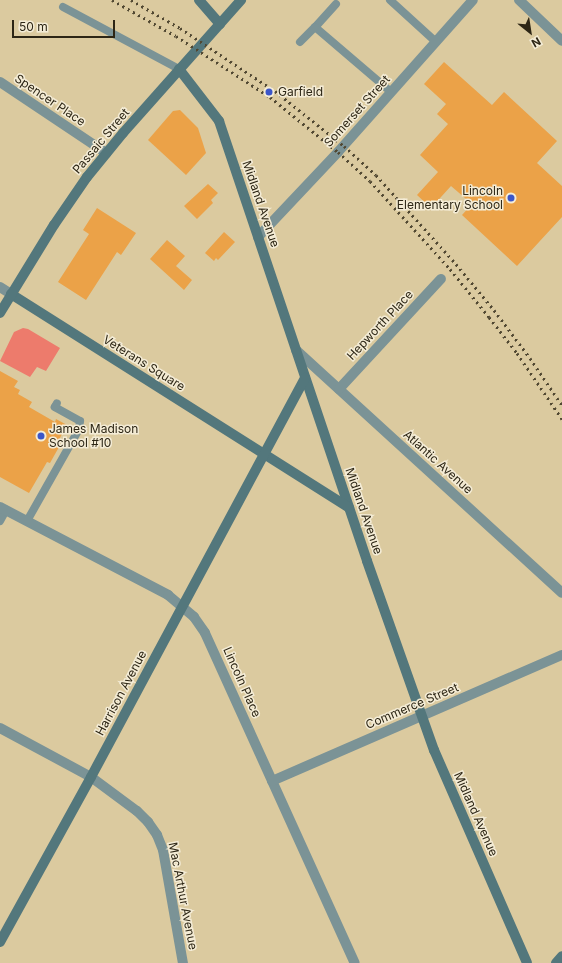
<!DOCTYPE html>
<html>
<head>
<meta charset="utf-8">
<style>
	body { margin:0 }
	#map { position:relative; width:562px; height:963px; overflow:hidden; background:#dbca9f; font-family:Inter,sans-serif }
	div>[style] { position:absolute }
	.green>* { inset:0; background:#ed7b6c }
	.building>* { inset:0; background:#eba248 }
	.lane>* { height:8px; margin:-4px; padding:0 4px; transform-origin:4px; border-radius:4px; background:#7b9396 }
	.street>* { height:10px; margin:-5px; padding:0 5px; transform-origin:5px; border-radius:5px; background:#7b9396 }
	.secondary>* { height:10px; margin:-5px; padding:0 5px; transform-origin:5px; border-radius:5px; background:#53777c }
	.rail>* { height:3px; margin-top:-1.5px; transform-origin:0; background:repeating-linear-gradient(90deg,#514832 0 2px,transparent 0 6px) }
	.dots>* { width:11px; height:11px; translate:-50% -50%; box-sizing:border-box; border:2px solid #f4ecd6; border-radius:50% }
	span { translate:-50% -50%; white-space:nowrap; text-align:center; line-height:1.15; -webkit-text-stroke:3px #f4ecd6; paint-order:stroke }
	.poi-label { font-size:12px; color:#2d2615 }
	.left { translate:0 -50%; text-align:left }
	.right { translate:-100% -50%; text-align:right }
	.street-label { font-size:12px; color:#2d2615 }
	.north { position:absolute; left:510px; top:12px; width:40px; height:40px; -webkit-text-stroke:3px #f4ecd6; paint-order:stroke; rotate:150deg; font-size:11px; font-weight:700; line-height:16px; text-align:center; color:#2d2615 }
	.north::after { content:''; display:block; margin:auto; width:14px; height:18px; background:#2d2615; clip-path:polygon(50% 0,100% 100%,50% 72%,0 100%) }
	.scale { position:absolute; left:12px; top:20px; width:103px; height:18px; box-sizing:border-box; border:2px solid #2d2615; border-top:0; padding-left:5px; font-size:12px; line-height:14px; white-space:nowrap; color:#2d2615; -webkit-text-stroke:3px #f4ecd6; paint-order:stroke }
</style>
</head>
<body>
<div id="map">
	<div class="green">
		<div style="clip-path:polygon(23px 328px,28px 329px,60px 348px,46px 371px,37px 367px,30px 377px,0 361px,14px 332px)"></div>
	</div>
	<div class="building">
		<div style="clip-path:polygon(444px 62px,492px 105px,504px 92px,557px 141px,537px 163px,562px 186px,562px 217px,517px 266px,462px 215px,472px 204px,451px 186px,431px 208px,417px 195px,438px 172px,420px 155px,448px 124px,437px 114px,446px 104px,424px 84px)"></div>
		<div style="clip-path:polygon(180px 110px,198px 128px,206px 153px,186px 175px,148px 140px,173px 111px)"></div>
		<div style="clip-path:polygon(208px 184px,218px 193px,211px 200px,213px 203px,197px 219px,184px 206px)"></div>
		<div style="clip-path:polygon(97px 208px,136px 233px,121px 255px,117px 252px,86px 300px,58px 282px,89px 234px,83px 230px)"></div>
		<div style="clip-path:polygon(224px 232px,235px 242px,218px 260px,216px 258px,214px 261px,205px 253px)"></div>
		<div style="clip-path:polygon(167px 240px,185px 256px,176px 266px,192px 280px,184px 290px,150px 259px)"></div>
		<div style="clip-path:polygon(0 371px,18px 381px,14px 387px,20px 390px,18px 394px,32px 402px,29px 407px,55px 422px,56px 419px,67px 425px,56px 445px,59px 447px,50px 463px,47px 462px,29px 493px,0 477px)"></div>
	</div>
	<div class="lane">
		<div style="left:390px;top:0;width:62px;rotate:42.4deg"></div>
		<div style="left:336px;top:4px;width:31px;rotate:132deg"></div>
		<div style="left:315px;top:27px;width:100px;rotate:40.5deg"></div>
		<div style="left:63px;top:7px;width:132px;rotate:28.1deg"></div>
		<div style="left:300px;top:42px;width:21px;rotate:-45deg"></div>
		<div style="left:0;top:521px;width:13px;rotate:-61deg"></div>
		<div style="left:27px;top:521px;width:106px;rotate:-60.5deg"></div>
		<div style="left:79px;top:429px;width:8px;rotate:-83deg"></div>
		<div style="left:80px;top:421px;width:29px;rotate:-151deg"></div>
		<div style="left:55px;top:407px;width:4px;rotate:-63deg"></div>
	</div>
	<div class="street">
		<div style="left:519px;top:0;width:59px;rotate:43.6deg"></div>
		<div style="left:0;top:82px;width:128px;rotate:33.8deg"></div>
		<div style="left:258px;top:237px;width:117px;rotate:-46.7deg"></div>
		<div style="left:338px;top:152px;width:203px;rotate:-48.4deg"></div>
		<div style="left:0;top:287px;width:13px;rotate:32deg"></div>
		<div style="left:296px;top:350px;width:360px;rotate:42.4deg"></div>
		<div style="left:339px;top:389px;width:150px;rotate:-47.2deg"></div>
		<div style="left:0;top:507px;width:190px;rotate:27.6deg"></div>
		<div style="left:168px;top:595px;width:34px;rotate:40deg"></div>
		<div style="left:194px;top:617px;width:19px;rotate:55deg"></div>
		<div style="left:205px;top:633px;width:362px;rotate:65.6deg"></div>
		<div style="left:0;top:728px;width:103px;rotate:28.3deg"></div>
		<div style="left:91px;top:777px;width:57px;rotate:36.5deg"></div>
		<div style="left:137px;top:811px;width:16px;rotate:45deg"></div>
		<div style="left:148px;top:822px;width:16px;rotate:55deg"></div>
		<div style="left:157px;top:835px;width:16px;rotate:68deg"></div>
		<div style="left:163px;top:850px;width:115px;rotate:80deg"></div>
		<div style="left:272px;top:781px;width:316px;rotate:-23.5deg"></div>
	</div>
	<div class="secondary">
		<div style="left:199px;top:0;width:32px;rotate:49deg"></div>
		<div style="left:179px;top:69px;width:66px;rotate:52.4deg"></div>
		<div style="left:219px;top:121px;width:464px;rotate:71.4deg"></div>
		<div style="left:367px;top:561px;width:201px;rotate:70.5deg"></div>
		<div style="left:434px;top:750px;width:232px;rotate:66.4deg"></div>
		<div style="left:11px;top:294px;width:400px;rotate:32.3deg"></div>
		<div style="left:0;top:313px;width:103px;rotate:-58.5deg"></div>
		<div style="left:54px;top:225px;width:58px;rotate:-55.5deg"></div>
		<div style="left:87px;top:177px;width:57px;rotate:-50.7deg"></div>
		<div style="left:123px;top:133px;width:178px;rotate:-48.4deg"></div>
		<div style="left:0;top:942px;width:188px;rotate:-61.1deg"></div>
		<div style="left:91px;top:777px;width:453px;rotate:-61.8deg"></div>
		<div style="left:556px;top:963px;width:9px;rotate:-49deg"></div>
	</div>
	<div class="rail">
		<div style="left:112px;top:0;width:73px;rotate:29.4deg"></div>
		<div style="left:176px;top:36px;width:112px;rotate:33deg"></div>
		<div style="left:270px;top:97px;width:87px;rotate:39deg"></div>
		<div style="left:338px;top:152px;width:43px;rotate:42.2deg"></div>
		<div style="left:370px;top:181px;width:119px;rotate:47.7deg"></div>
		<div style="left:450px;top:269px;width:62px;rotate:50.9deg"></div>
		<div style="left:489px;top:317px;width:46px;rotate:52.1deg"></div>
		<div style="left:517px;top:353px;width:80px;rotate:55.7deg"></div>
		<div style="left:131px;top:0;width:56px;rotate:29.7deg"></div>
		<div style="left:180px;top:28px;width:114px;rotate:33.6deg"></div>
		<div style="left:275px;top:91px;width:88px;rotate:38.6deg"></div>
		<div style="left:344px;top:146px;width:43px;rotate:42.2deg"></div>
		<div style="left:376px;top:175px;width:120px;rotate:48deg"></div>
		<div style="left:456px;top:264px;width:60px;rotate:50.4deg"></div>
		<div style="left:494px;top:310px;width:60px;rotate:53.1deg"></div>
		<div style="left:530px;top:358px;width:57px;rotate:55.8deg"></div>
	</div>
	<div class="dots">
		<div style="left:269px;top:92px;background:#3c56c9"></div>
		<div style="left:511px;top:198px;background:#3c56c9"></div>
		<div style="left:41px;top:436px;background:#3c56c9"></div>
	</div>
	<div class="poi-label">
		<span class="left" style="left:278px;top:92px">Garfield</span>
		<span class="right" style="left:503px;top:198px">Lincoln<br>Elementary School</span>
		<span class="left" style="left:49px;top:436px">James Madison<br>School #10</span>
	</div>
	<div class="street-label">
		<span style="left:50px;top:100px;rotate:34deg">Spencer Place</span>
		<span style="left:357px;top:111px;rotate:-48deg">Somerset Street</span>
		<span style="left:101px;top:141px;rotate:-50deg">Passaic Street</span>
		<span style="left:261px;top:204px;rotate:71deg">Midland Avenue</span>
		<span style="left:380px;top:325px;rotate:-47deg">Hepworth Place</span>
		<span style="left:144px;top:363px;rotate:32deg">Veterans Square</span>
		<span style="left:438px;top:462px;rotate:42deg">Atlantic Avenue</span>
		<span style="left:364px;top:511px;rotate:71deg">Midland Avenue</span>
		<span style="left:242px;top:682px;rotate:66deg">Lincoln Place</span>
		<span style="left:121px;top:693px;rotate:-62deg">Harrison Avenue</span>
		<span style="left:412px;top:706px;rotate:-23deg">Commerce Street</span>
		<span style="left:476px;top:814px;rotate:66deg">Midland Avenue</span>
		<span style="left:183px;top:896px;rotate:79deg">Mac Arthur Avenue</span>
	</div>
	<div class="north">N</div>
	<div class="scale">50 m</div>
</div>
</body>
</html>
